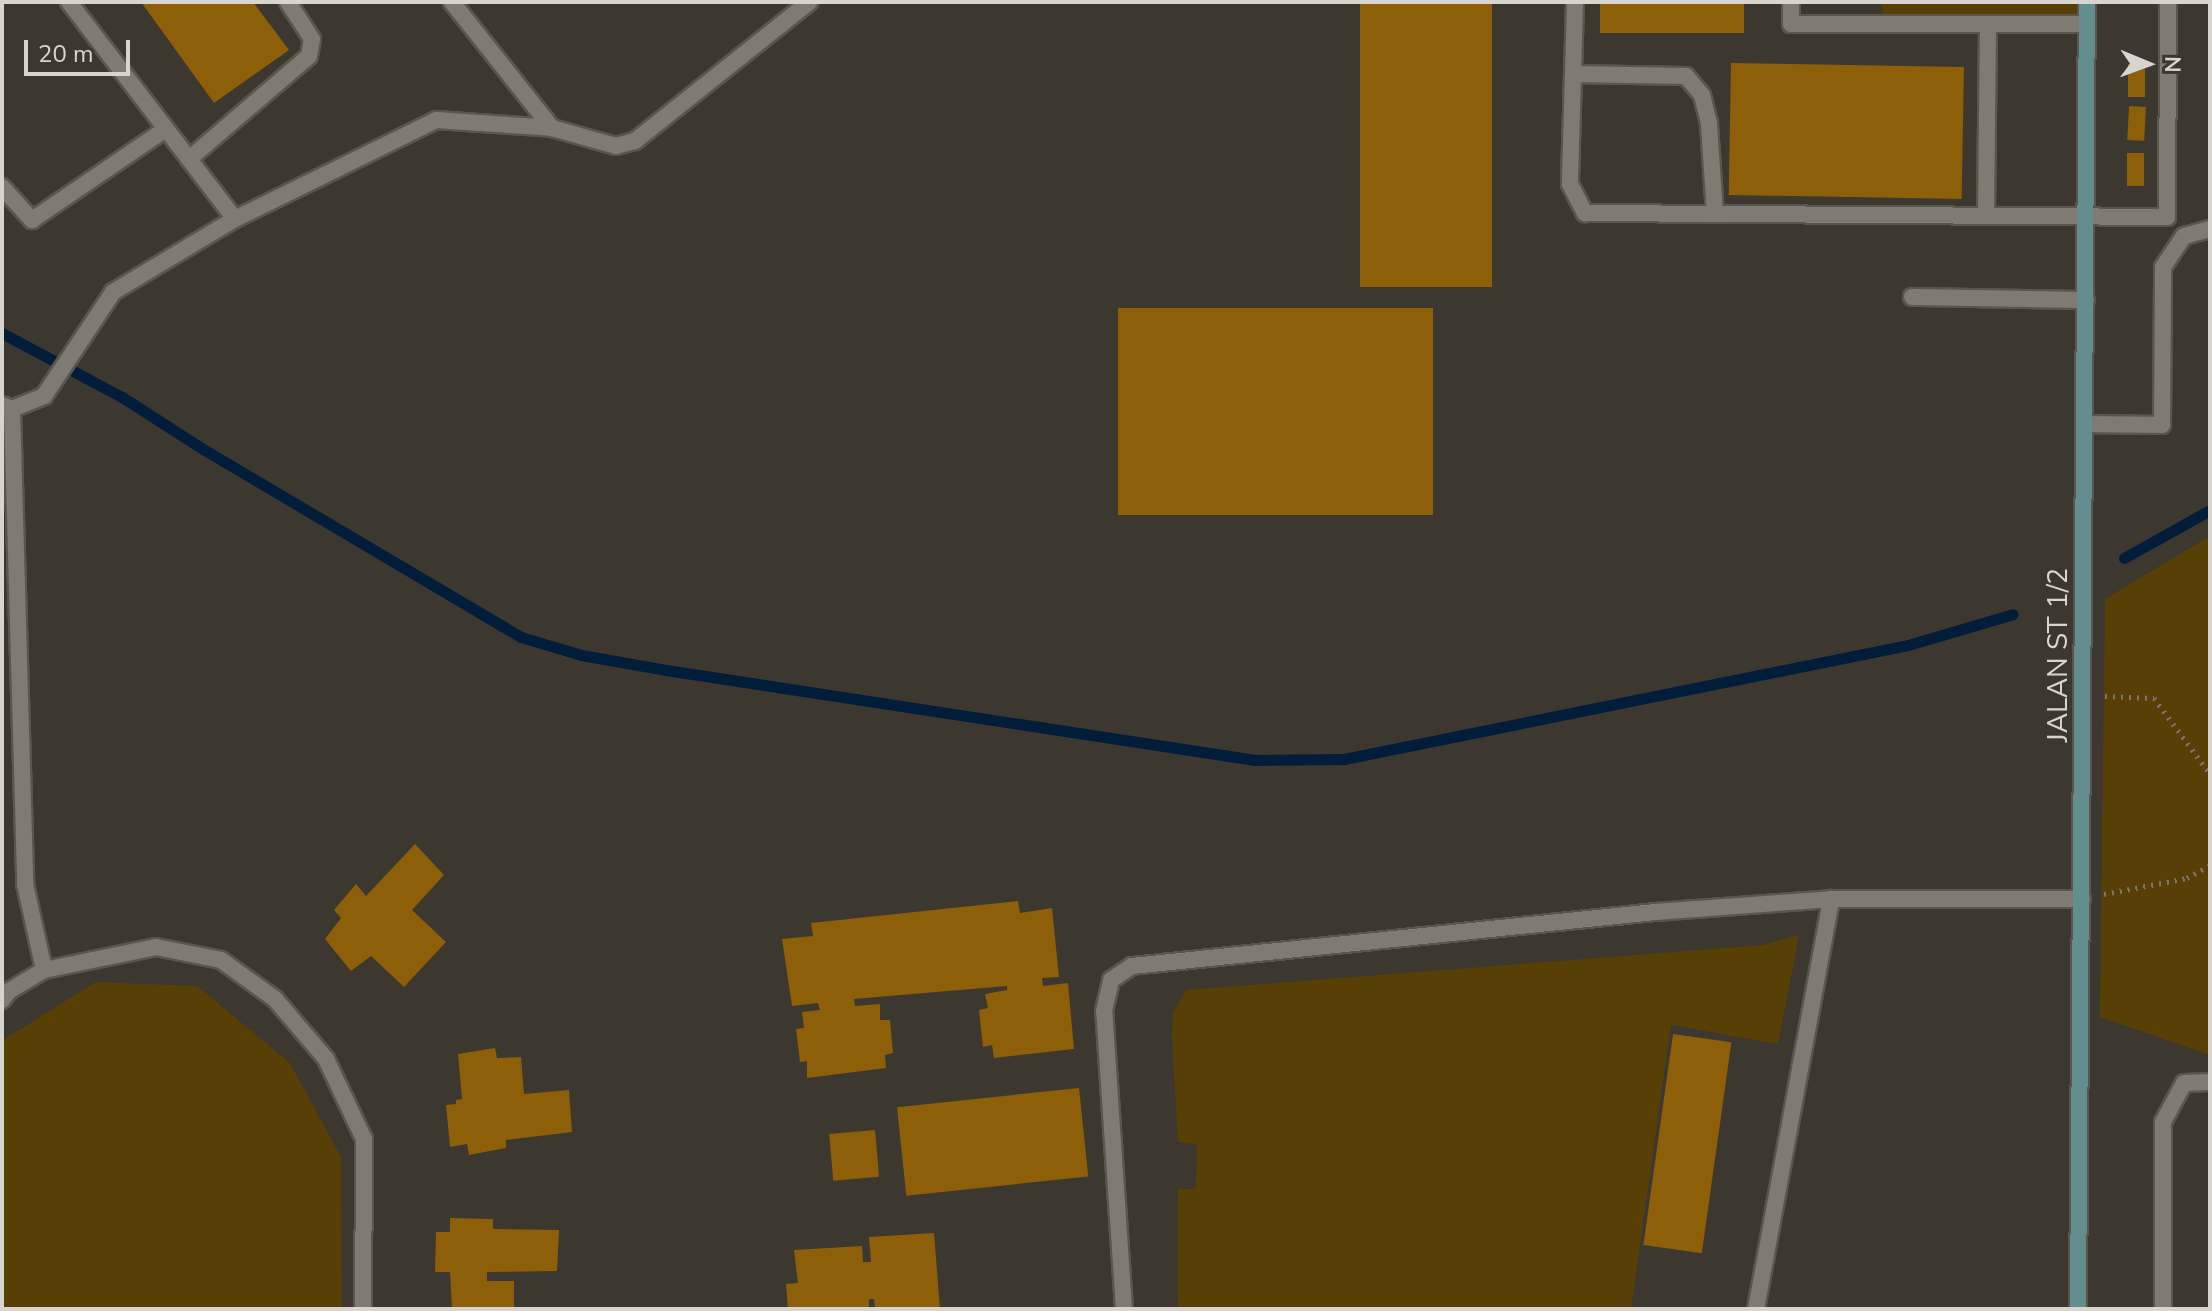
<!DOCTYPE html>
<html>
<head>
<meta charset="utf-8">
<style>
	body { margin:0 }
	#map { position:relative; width:2212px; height:1311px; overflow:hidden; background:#3c372f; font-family:"Nunito Sans",sans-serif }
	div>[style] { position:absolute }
	.green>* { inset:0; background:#583f06; transform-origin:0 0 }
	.stream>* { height:11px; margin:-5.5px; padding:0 5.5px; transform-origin:5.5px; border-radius:5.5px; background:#011d39 }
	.building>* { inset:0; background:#8c5f08; transform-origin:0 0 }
	.path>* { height:5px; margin-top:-2.5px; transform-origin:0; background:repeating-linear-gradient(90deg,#79756e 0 2px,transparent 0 8px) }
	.roads { filter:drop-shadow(2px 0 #59564e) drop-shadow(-2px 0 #59564e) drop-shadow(0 2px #59564e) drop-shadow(0 -2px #59564e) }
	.lane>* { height:16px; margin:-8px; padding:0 8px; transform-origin:8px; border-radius:8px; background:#807b72 }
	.street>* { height:16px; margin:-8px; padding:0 8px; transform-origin:8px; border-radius:8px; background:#807b72 }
	.secondary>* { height:16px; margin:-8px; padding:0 8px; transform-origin:8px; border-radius:8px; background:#648d8f }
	span { translate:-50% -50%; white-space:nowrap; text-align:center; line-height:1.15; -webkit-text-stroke:6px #3c372f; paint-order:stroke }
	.street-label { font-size:28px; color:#d8d5d0 }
	.frame { position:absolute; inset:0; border:4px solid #d8d5d0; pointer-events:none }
	.north { position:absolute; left:2108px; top:24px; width:80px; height:80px; -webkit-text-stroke:6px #3c372f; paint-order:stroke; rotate:91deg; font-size:22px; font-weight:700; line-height:32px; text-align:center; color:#d8d5d0 }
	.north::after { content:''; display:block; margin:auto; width:28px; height:36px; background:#d8d5d0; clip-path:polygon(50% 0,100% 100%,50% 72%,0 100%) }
	.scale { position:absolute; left:24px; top:40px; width:106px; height:36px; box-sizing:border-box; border:4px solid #d8d5d0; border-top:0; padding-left:10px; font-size:24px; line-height:28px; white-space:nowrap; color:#d8d5d0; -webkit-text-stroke:6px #3c372f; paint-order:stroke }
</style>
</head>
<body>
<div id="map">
	<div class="green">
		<div style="left:1882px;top:2px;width:196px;height:15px"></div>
		<div style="clip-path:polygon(2210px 536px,2210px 1055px,2100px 1017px,2105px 599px)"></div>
		<div style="clip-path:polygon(1799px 935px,1778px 1044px,1671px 1025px,1631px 1309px,1178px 1309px,1178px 1189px,1196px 1189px,1197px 1144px,1178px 1142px,1172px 1039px,1173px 1013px,1186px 990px,1763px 945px)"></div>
		<div style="clip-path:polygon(96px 982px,197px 986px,290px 1063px,341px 1157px,342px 1309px,2px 1309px,2px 1045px,6px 1038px)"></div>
	</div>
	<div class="stream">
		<div style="left:2px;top:333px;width:136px;rotate:28.1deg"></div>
		<div style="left:122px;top:397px;width:96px;rotate:32.7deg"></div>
		<div style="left:203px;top:449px;width:369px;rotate:30.6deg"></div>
		<div style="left:521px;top:637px;width:63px;rotate:16.7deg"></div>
		<div style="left:581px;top:655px;width:86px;rotate:10deg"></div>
		<div style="left:666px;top:670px;width:596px;rotate:8.69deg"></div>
		<div style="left:1255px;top:760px;width:89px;rotate:-0.6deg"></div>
		<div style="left:1344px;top:759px;width:575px;rotate:-11.43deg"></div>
		<div style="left:1908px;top:645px;width:109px;rotate:-16.4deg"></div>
		<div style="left:2124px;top:558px;width:98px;rotate:-29.2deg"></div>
	</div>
	<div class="building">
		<div style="clip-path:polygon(141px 2px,253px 2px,289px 50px,214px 103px)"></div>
		<div style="left:1360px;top:2px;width:132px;height:285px"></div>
		<div style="left:1600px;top:2px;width:144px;height:31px"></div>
		<div style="left:1731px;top:63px;width:233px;height:132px;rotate:1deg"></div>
		<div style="left:2128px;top:64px;width:17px;height:33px"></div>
		<div style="left:2129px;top:106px;width:17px;height:34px;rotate:3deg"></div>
		<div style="left:2127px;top:153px;width:17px;height:33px"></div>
		<div style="left:1433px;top:308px;width:207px;height:315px;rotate:90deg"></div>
		<div style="clip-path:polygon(415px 844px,444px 875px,412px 910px,446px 942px,404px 987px,371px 956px,351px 971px,325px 939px,341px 918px,334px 910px,356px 884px,366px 896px)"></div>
		<div style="clip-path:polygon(1018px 901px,1020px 913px,1052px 908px,1059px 977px,1042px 978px,1043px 986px,1068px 983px,1074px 1049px,994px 1058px,992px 1045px,983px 1047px,979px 1010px,988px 1008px,985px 994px,1007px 990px,1007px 986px,854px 999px,855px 1006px,880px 1004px,880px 1020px,890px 1020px,893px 1053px,885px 1055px,886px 1068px,807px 1078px,807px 1061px,800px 1062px,796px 1029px,804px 1028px,802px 1012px,820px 1010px,818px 1003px,792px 1006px,782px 939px,813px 936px,811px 923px)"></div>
		<div style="left:1673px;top:1034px;width:59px;height:213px;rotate:8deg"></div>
		<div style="clip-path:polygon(495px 1048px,497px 1058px,521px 1057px,524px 1094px,569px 1090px,572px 1132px,506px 1140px,506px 1148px,469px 1155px,467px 1144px,450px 1147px,446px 1105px,456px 1104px,456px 1100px,462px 1099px,458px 1054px)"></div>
		<div style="left:1079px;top:1088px;width:89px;height:183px;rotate:84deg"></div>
		<div style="left:875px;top:1130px;width:47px;height:46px;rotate:85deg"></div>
		<div style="clip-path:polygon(450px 1218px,493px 1219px,493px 1229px,559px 1230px,557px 1271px,487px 1272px,487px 1281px,514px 1281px,514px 1309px,452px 1309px,450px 1272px,435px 1272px,436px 1232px,450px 1232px)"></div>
		<div style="clip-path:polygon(934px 1233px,940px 1309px,875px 1309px,874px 1299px,869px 1299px,869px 1309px,788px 1309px,786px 1284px,798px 1283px,794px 1250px,862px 1246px,863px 1262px,871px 1262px,869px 1237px)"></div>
	</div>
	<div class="path">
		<div style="left:2105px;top:696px;width:49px;rotate:2.3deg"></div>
		<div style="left:2154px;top:698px;width:94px;rotate:53.6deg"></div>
		<div style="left:2104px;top:894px;width:85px;rotate:-10.9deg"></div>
		<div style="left:2187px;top:878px;width:26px;rotate:-29deg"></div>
	</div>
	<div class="roads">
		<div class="lane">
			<div style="left:69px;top:2px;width:273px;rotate:52.6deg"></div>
			<div style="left:1575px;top:2px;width:182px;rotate:91.6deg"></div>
			<div style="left:1570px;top:184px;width:33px;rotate:63deg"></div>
			<div style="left:1585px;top:213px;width:582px;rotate:0.39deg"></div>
			<div style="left:2167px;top:217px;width:215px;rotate:-89.7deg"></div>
			<div style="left:1791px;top:2px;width:22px;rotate:90deg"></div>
			<div style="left:1791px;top:24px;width:296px"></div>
			<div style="left:1573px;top:74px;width:113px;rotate:1deg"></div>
			<div style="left:1686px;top:76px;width:25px;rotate:50deg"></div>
			<div style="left:1702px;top:95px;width:30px;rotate:76deg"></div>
			<div style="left:1709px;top:124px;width:90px;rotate:86.2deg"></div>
			<div style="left:189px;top:159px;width:158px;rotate:-40.6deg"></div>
			<div style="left:309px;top:56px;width:17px;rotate:-80deg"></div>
			<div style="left:312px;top:39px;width:44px;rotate:-123deg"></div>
			<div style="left:2px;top:187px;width:45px;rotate:47.7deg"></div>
			<div style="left:32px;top:220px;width:162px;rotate:-34.2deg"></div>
			<div style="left:1986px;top:216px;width:192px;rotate:-89.4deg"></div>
			<div style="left:1912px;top:297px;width:174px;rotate:1deg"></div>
			<div style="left:1124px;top:1309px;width:299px;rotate:-93.8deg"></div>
			<div style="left:1104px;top:1011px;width:32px;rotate:-77deg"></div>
			<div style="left:1111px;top:980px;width:25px;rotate:-34deg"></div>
			<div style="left:1132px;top:966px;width:526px;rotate:-5.89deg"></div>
			<div style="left:1655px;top:912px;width:176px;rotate:-4.2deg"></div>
			<div style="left:1831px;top:899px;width:251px"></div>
			<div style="left:1756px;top:1309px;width:417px;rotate:-79.6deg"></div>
		</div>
		<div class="street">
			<div style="left:452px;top:2px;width:161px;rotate:51.6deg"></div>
			<div style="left:2px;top:405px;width:11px;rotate:22deg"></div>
			<div style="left:12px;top:409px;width:35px;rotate:-22deg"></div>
			<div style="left:44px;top:396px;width:125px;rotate:-56.4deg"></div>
			<div style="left:113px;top:292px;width:142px;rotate:-30.9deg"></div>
			<div style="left:235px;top:219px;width:224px;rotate:-26.2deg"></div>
			<div style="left:436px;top:120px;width:116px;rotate:3.9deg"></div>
			<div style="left:552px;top:128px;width:66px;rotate:15.7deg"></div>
			<div style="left:616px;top:146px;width:20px;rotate:-15deg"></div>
			<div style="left:635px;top:141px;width:223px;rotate:-38.6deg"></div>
			<div style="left:12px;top:409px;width:475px;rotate:88.4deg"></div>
			<div style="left:25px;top:884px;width:88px;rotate:77.5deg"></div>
			<div style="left:2085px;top:424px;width:77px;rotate:0.7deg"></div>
			<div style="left:2162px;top:425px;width:158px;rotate:-89.6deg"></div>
			<div style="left:2163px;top:267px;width:37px;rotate:-56deg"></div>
			<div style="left:2184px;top:236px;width:27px;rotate:-15deg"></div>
			<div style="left:2px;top:1000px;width:11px;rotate:-52deg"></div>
			<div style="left:9px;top:991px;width:41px;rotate:-31deg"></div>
			<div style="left:44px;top:970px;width:114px;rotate:-11.6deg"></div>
			<div style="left:156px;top:947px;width:66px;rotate:11.3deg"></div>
			<div style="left:221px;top:960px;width:67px;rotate:35.8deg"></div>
			<div style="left:275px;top:999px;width:79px;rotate:49.6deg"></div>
			<div style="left:326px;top:1059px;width:89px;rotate:64.6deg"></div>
			<div style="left:364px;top:1139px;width:170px;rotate:90.3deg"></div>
			<div style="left:2163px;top:1309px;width:187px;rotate:-90deg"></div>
			<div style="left:2163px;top:1122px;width:44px;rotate:-61.7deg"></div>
			<div style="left:2184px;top:1083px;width:26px;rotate:-2deg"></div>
		</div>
		<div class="secondary">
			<div style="left:2078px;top:1309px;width:1307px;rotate:-89.61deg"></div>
		</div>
	</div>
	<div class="street-label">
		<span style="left:2058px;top:655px;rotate:-90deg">JALAN ST 1/2</span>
	</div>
	<div class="frame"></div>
	<div class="north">N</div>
	<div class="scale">20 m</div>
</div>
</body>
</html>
